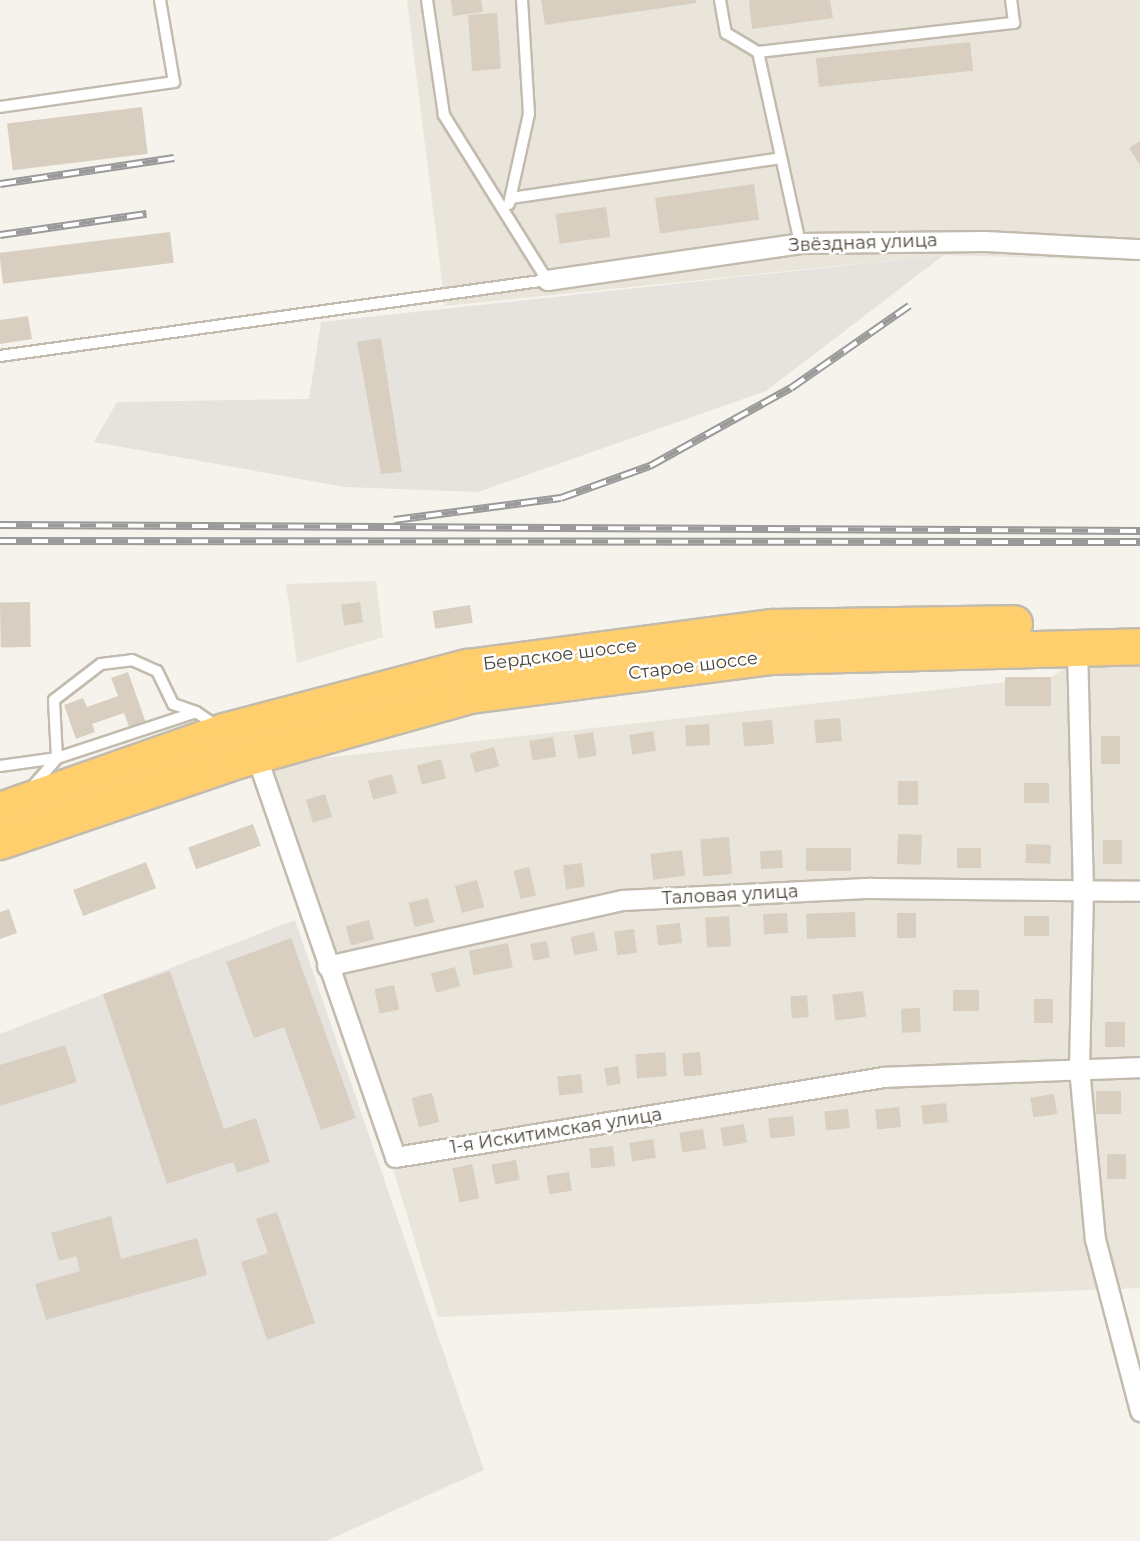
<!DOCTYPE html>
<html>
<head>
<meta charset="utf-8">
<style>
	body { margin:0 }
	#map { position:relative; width:1140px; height:1541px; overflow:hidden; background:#f6f3ec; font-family:Montserrat,sans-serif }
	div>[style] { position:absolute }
	.residential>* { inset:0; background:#eae5da }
	.industrial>* { inset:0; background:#e6e2dd }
	.building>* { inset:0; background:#d8cfc1; transform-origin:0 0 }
	.roads { filter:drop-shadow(2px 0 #c2bbae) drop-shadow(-2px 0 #c2bbae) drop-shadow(0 2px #c2bbae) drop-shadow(0 -2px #c2bbae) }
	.lane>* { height:10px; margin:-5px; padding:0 5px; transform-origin:5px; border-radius:5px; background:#fff }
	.street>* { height:19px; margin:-9.5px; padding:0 9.5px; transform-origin:9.5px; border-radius:9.5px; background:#fff }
	.highway>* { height:35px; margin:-17.5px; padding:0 17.5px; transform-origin:17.5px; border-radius:17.5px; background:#ffcf6e }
	.rail>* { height:8px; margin-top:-4px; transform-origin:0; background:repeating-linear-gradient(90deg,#fff 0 16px,#9a9a9a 0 32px); box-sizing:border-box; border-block:2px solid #9a9a9a }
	span { translate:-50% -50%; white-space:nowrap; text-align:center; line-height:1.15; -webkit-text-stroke:5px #fff; paint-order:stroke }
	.street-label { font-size:18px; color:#4b4439 }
</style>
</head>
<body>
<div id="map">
	<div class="residential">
		<div style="clip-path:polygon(407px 0,1140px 0,1140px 261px,944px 255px,445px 306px)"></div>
		<div style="clip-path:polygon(376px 581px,383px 637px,297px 663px,286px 584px)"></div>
		<div style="clip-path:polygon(1071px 664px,1140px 664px,1140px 1288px,438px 1317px,270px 764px,1051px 677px)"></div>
	</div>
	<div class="industrial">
		<div style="clip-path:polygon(944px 255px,766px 391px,478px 492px,345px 487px,94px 442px,117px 402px,309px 399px,321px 322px)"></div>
		<div style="clip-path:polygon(295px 920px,484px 1470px,326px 1541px,0 1541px,0 1034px)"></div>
	</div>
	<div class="building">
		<div style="clip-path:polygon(451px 0,481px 0,483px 12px,453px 16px)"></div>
		<div style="clip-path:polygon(541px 0,696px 0,696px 3px,545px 25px)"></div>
		<div style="clip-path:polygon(749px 0,830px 0,833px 18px,752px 29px)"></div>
		<div style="left:497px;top:13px;width:56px;height:29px;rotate:86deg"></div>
		<div style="left:970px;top:42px;width:29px;height:155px;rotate:84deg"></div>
		<div style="left:142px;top:107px;width:47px;height:136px;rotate:83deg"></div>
		<div style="clip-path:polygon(1140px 141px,1140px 165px,1129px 148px)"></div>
		<div style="left:754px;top:184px;width:36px;height:100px;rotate:82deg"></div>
		<div style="left:606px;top:207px;width:30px;height:51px;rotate:82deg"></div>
		<div style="left:170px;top:232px;width:31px;height:172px;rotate:83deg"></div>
		<div style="clip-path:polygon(28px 316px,32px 339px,0 344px,0 320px)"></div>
		<div style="clip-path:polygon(381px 338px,402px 472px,381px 474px,357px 342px)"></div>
		<div style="left:30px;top:602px;width:45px;height:30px;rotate:89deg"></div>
		<div style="left:360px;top:602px;width:21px;height:19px;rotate:82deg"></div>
		<div style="left:470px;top:605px;width:18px;height:38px;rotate:81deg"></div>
		<div style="clip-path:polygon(128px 672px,146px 723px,130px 729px,124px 713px,92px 724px,95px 732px,76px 739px,64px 705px,83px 698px,87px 707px,118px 696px,111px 678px)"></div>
		<div style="left:1005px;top:677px;width:46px;height:29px"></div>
		<div style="left:840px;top:718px;width:23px;height:26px;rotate:85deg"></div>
		<div style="left:772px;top:720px;width:24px;height:30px;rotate:85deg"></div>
		<div style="left:709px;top:724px;width:21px;height:24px;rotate:87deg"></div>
		<div style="left:653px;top:731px;width:20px;height:24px;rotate:81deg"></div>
		<div style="left:593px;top:732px;width:24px;height:19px;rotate:81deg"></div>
		<div style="left:1101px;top:736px;width:19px;height:28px"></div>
		<div style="left:553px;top:737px;width:20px;height:24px;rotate:81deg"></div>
		<div style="left:494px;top:747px;width:20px;height:25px;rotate:75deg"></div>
		<div style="left:441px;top:759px;width:20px;height:25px;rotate:75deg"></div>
		<div style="left:392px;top:774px;width:20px;height:25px;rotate:75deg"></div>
		<div style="left:898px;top:781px;width:20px;height:24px"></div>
		<div style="left:1049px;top:783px;width:20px;height:25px;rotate:90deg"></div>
		<div style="left:325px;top:794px;width:24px;height:20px;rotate:73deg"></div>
		<div style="left:253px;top:824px;width:23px;height:69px;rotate:70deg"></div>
		<div style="left:898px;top:834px;width:24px;height:30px;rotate:2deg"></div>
		<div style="left:729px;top:837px;width:37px;height:29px;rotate:85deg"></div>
		<div style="left:1103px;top:840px;width:19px;height:24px"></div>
		<div style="left:1026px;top:844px;width:25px;height:19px;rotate:2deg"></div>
		<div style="left:851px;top:848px;width:23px;height:45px;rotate:90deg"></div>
		<div style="left:981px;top:848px;width:20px;height:24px;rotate:90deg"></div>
		<div style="left:682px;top:850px;width:26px;height:32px;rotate:83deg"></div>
		<div style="left:782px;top:850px;width:18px;height:22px;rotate:87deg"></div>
		<div style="left:146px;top:862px;width:28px;height:78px;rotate:69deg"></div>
		<div style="left:582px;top:863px;width:24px;height:19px;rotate:83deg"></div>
		<div style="left:529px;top:867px;width:29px;height:16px;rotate:76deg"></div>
		<div style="left:477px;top:880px;width:28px;height:23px;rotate:75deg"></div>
		<div style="left:428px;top:898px;width:25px;height:20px;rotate:76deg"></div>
		<div style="clip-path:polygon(9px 909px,17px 933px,0 939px,0 912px)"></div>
		<div style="left:855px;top:912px;width:25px;height:49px;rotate:88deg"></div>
		<div style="left:787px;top:913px;width:20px;height:24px;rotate:87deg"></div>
		<div style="left:897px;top:913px;width:19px;height:25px"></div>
		<div style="left:729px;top:916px;width:30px;height:24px;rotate:86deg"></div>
		<div style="left:1024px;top:916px;width:25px;height:20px"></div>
		<div style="left:369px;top:920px;width:20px;height:24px;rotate:75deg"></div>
		<div style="left:680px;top:923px;width:20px;height:24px;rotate:84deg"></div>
		<div style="left:634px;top:929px;width:24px;height:20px;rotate:83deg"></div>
		<div style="left:594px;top:932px;width:19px;height:24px;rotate:78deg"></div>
		<div style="clip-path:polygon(291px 938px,356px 1118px,321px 1130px,284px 1027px,254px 1038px,226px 962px)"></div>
		<div style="left:547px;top:941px;width:17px;height:17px;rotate:80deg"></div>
		<div style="left:508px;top:943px;width:25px;height:40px;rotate:79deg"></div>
		<div style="left:455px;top:967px;width:20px;height:25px;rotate:75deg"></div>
		<div style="clip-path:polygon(170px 971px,224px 1129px,256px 1118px,270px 1162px,237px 1173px,233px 1162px,167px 1184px,103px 994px)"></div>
		<div style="left:394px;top:985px;width:25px;height:20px;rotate:78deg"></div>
		<div style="left:979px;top:990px;width:21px;height:26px;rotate:90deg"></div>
		<div style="left:863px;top:991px;width:26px;height:31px;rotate:83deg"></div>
		<div style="left:807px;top:995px;width:22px;height:17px;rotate:85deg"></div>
		<div style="left:1034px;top:999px;width:19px;height:24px"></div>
		<div style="left:920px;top:1008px;width:24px;height:19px;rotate:88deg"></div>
		<div style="left:1105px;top:1022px;width:20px;height:25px"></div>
		<div style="clip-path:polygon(65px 1045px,77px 1082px,0 1106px,0 1065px)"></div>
		<div style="left:665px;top:1052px;width:24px;height:30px;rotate:85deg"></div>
		<div style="left:700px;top:1052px;width:23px;height:18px;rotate:85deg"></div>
		<div style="left:618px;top:1066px;width:18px;height:14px;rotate:81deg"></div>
		<div style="left:581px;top:1074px;width:19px;height:24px;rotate:84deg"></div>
		<div style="left:1096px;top:1091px;width:25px;height:23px"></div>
		<div style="left:432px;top:1093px;width:30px;height:21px;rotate:76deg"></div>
		<div style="left:1054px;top:1094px;width:20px;height:24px;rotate:81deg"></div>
		<div style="left:946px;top:1103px;width:19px;height:25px;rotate:84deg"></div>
		<div style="left:899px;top:1107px;width:20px;height:24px;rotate:84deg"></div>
		<div style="left:848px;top:1109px;width:19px;height:24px;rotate:84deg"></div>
		<div style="left:793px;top:1116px;width:20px;height:25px;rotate:84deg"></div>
		<div style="left:744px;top:1124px;width:19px;height:24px;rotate:81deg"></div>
		<div style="left:703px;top:1129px;width:20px;height:24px;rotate:81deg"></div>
		<div style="left:653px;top:1139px;width:19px;height:24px;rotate:81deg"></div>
		<div style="left:613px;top:1146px;width:20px;height:24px;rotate:84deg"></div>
		<div style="left:1107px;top:1154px;width:19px;height:25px"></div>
		<div style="left:516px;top:1160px;width:20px;height:25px;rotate:79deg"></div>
		<div style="left:472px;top:1164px;width:35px;height:20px;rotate:78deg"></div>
		<div style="left:569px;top:1172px;width:19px;height:23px;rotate:81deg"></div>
		<div style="clip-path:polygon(277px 1212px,315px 1323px,267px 1340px,241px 1262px,268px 1253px,256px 1219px)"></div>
		<div style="clip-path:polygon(111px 1216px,121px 1259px,197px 1238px,207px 1275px,46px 1320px,35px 1284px,80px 1271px,76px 1256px,59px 1261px,51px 1233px)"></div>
	</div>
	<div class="roads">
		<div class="lane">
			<div style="left:720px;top:0;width:34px;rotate:80deg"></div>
			<div style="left:726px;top:33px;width:37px;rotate:31deg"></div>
			<div style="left:758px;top:52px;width:196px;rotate:77.6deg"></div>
			<div style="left:758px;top:52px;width:258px;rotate:-6.5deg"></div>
			<div style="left:1014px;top:23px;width:23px;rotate:-97deg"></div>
			<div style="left:0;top:107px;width:176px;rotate:-8.2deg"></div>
			<div style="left:174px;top:82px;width:83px;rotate:-99.7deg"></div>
			<div style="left:511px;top:198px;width:273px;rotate:-8.4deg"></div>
			<div style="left:509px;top:204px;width:92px;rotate:-77.5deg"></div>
			<div style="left:529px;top:114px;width:114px;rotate:-93.5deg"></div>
			<div style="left:0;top:356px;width:552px;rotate:-7.91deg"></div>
			<div style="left:547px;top:280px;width:195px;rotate:-122deg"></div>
			<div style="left:444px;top:115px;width:116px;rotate:-98.4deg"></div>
			<div style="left:0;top:766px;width:58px;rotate:-8deg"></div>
			<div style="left:57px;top:758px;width:58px;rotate:-93deg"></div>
			<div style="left:54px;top:700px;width:59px;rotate:-37.5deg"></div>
			<div style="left:101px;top:664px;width:31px;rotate:-7deg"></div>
			<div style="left:132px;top:660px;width:27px;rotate:24deg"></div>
			<div style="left:157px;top:671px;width:37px;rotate:64deg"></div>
			<div style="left:173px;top:704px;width:24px;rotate:19deg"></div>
			<div style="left:33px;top:786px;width:37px;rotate:-49deg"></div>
			<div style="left:57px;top:758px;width:146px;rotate:-18.3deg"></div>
			<div style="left:196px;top:712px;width:23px;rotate:34deg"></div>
		</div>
		<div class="street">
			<div style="left:547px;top:280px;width:256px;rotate:-8.3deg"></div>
			<div style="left:800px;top:243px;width:185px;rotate:-0.6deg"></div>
			<div style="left:985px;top:241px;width:155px;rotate:3deg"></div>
			<div style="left:1077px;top:646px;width:245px;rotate:88.6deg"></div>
			<div style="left:1083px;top:891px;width:177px;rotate:91.3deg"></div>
			<div style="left:1079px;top:1068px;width:172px;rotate:84.7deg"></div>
			<div style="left:1095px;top:1239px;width:178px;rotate:75.3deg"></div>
			<div style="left:256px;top:755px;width:425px;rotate:70.9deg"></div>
			<div style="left:395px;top:1157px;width:495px;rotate:-9.3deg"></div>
			<div style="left:883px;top:1077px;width:257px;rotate:-2.2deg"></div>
			<div style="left:327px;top:966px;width:302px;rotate:-12.6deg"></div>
			<div style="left:622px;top:900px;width:249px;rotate:-2.8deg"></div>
			<div style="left:871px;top:888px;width:269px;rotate:0.6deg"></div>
		</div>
		<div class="highway">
			<div style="left:0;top:810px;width:238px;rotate:-19.4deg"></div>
			<div style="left:224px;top:731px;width:251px;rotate:-14.8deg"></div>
			<div style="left:467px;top:667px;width:308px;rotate:-7.5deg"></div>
			<div style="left:772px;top:627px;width:242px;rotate:-0.9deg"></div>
			<div style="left:0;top:841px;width:251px;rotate:-18.8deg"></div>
			<div style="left:238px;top:760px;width:241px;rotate:-15.7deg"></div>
			<div style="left:470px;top:695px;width:302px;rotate:-7.4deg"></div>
			<div style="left:769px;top:656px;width:371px;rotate:-1.5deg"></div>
		</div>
	</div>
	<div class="rail">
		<div style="left:0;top:184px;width:176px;rotate:-8.5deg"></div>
		<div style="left:0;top:235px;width:148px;rotate:-8.2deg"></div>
		<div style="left:394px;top:520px;width:168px;rotate:-7.5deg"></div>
		<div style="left:561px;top:498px;width:95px;rotate:-19.8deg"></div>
		<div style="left:650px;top:466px;width:161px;rotate:-29deg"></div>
		<div style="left:791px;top:388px;width:144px;rotate:-34.8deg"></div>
		<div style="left:0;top:525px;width:1140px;rotate:0.3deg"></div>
		<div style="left:0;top:541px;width:1140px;rotate:0.05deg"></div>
	</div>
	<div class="street-label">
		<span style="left:863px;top:243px;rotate:-2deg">Звёздная улица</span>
		<span style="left:560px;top:655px;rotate:-7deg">Бердское шоссе</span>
		<span style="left:693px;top:666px;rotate:-7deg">Старое шоссе</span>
		<span style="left:730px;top:895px;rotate:-3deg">Таловая улица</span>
		<span style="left:556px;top:1131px;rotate:-9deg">1-я Искитимская улица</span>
	</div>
</div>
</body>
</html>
